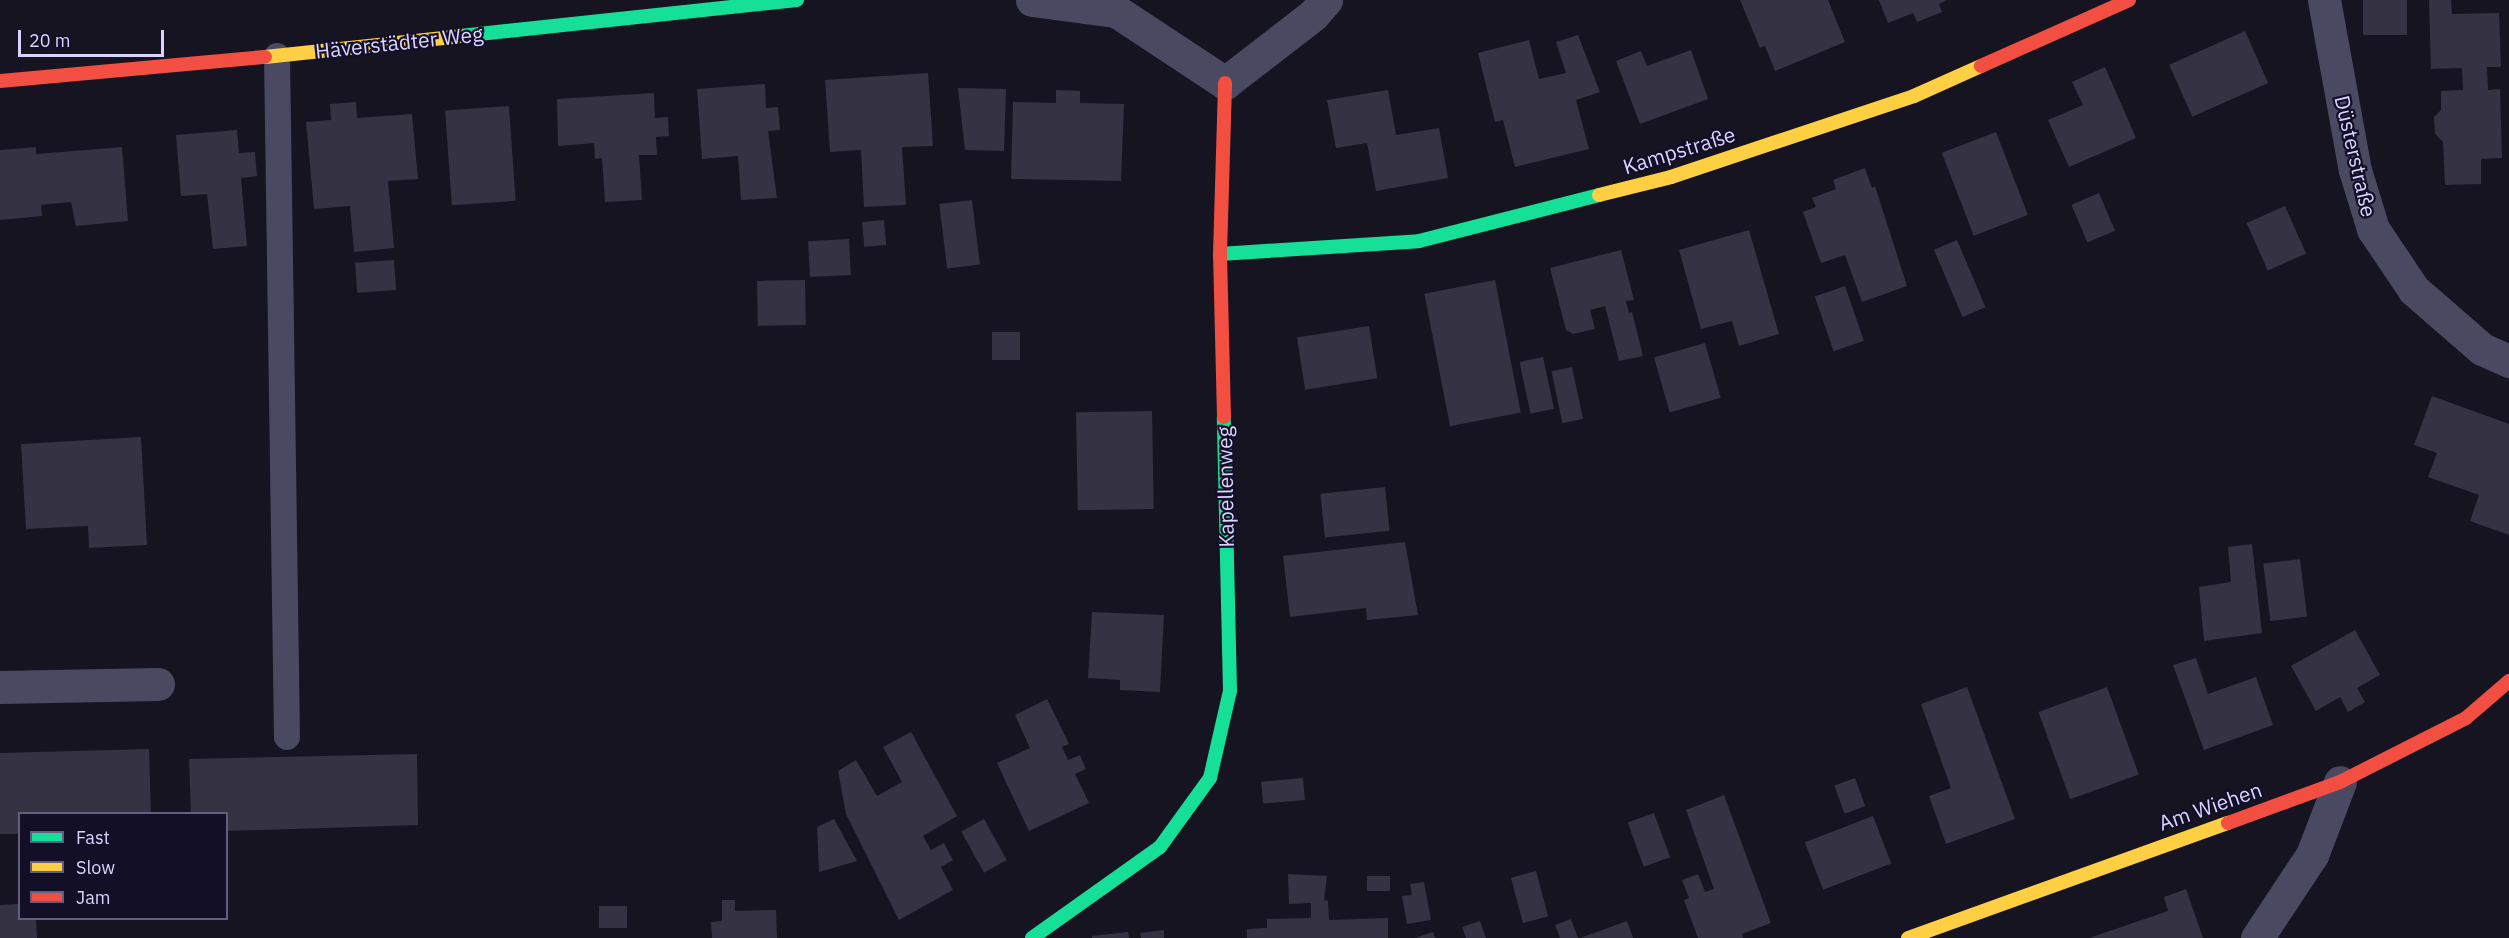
<!DOCTYPE html>
<html>
<head>
<meta charset="utf-8">
<style>
	body { margin:0 }
	#map { position:relative; width:2509px; height:938px; overflow:hidden; background:#161421; font-family:"IBM Plex Sans",sans-serif }
	div>[style] { position:absolute }
	.building>* { inset:0; background:#343243; transform-origin:0 0 }
	.lane>* { height:26px; margin:-13px; padding:0 13px; transform-origin:13px; border-radius:13px; background:#4a4962 }
	.street>* { height:33px; margin:-16.5px; padding:0 16.5px; transform-origin:16.5px; border-radius:16.5px; background:#4a4962 }
	.fast>* { height:14px; margin:-7px; padding:0 7px; transform-origin:7px; border-radius:7px; background:#16e098 }
	.slow>* { height:14px; margin:-7px; padding:0 7px; transform-origin:7px; border-radius:7px; background:#ffcf43 }
	.jam>* { height:14px; margin:-7px; padding:0 7px; transform-origin:7px; border-radius:7px; background:#f24e42 }
	span { translate:-50% -50%; white-space:nowrap; text-align:center; line-height:1.15; -webkit-text-stroke:4.5px #130f26; paint-order:stroke }
	.street-label { font-size:21px; color:#d9d4ff }
	.legend { position:absolute; left:18px; top:812px; width:210px; height:108px; box-sizing:border-box; background:#130f26; border:2px solid #625e7d; margin:0; padding:8px 10px; list-style:none; font-size:18px; color:#d9d4ff }
	.legend li { display:flex; align-items:center; gap:12px; height:30px }
	.legend b { width:30px; border:2px solid #625e7d }
	.scale { position:absolute; left:18px; top:30px; width:146px; height:27px; box-sizing:border-box; border:3px solid #d9d4ff; border-top:0; padding-left:8px; font-size:18px; line-height:21px; white-space:nowrap; color:#d9d4ff; -webkit-text-stroke:4px #130f26; paint-order:stroke }
</style>
</head>
<body>
<div id="map">
	<div class="building">
		<div style="clip-path:polygon(1740px 0,1828px 0,1845px 42px,1775px 71px,1765px 46px,1760px 48px)"></div>
		<div style="clip-path:polygon(1879px 0,1947px 0,1939px 4px,1942px 12px,1917px 22px,1913px 13px,1888px 23px)"></div>
		<div style="left:2363px;top:0;width:44px;height:35px"></div>
		<div style="clip-path:polygon(2429px 0,2451px 0,2452px 14px,2499px 13px,2501px 67px,2487px 67px,2488px 90px,2500px 89px,2502px 158px,2481px 159px,2481px 184px,2445px 185px,2443px 142px,2435px 134px,2434px 117px,2441px 110px,2441px 91px,2463px 90px,2462px 68px,2431px 69px)"></div>
		<div style="left:2245px;top:31px;width:57px;height:83px;rotate:66deg"></div>
		<div style="clip-path:polygon(1578px 35px,1600px 92px,1576px 100px,1589px 149px,1515px 167px,1503px 120px,1495px 122px,1478px 53px,1529px 40px,1539px 79px,1566px 73px,1556px 42px)"></div>
		<div style="clip-path:polygon(1691px 50px,1708px 99px,1640px 124px,1616px 61px,1641px 51px,1647px 66px)"></div>
		<div style="clip-path:polygon(2105px 67px,2136px 138px,2069px 167px,2048px 120px,2083px 105px,2072px 82px)"></div>
		<div style="clip-path:polygon(928px 73px,933px 146px,902px 147px,906px 205px,864px 207px,861px 150px,830px 152px,825px 80px)"></div>
		<div style="clip-path:polygon(765px 84px,766px 108px,778px 107px,780px 130px,768px 131px,777px 198px,741px 200px,738px 156px,702px 159px,697px 89px)"></div>
		<div style="clip-path:polygon(958px 88px,1006px 89px,1004px 151px,965px 150px)"></div>
		<div style="clip-path:polygon(1056px 90px,1080px 91px,1080px 103px,1124px 104px,1121px 181px,1011px 179px,1013px 102px,1056px 103px)"></div>
		<div style="clip-path:polygon(1388px 90px,1396px 135px,1439px 128px,1448px 178px,1376px 191px,1367px 143px,1336px 148px,1327px 100px)"></div>
		<div style="clip-path:polygon(654px 93px,655px 118px,668px 117px,669px 136px,656px 137px,657px 155px,639px 155px,642px 200px,605px 202px,602px 158px,595px 159px,594px 143px,558px 146px,557px 99px)"></div>
		<div style="clip-path:polygon(356px 102px,357px 118px,412px 114px,418px 179px,388px 181px,394px 248px,354px 252px,350px 206px,314px 209px,306px 122px,331px 120px,330px 104px)"></div>
		<div style="left:509px;top:106px;width:95px;height:64px;rotate:86deg"></div>
		<div style="clip-path:polygon(237px 130px,239px 153px,255px 152px,257px 176px,241px 178px,247px 246px,213px 249px,207px 194px,181px 196px,176px 135px)"></div>
		<div style="left:1996px;top:132px;width:89px;height:58px;rotate:69deg"></div>
		<div style="clip-path:polygon(36px 147px,36px 154px,122px 147px,128px 221px,76px 226px,71px 202px,41px 205px,42px 216px,0 220px,0 150px)"></div>
		<div style="clip-path:polygon(1865px 168px,1872px 188px,1875px 186px,1907px 286px,1862px 302px,1845px 255px,1821px 263px,1803px 212px,1816px 207px,1812px 198px,1836px 189px,1833px 180px)"></div>
		<div style="left:2099px;top:193px;width:41px;height:30px;rotate:67deg"></div>
		<div style="left:972px;top:200px;width:65px;height:33px;rotate:83deg"></div>
		<div style="left:2285px;top:206px;width:52px;height:42px;rotate:66deg"></div>
		<div style="left:884px;top:220px;width:25px;height:22px;rotate:85deg"></div>
		<div style="clip-path:polygon(1749px 230px,1779px 334px,1739px 346px,1732px 321px,1701px 329px,1679px 250px)"></div>
		<div style="left:849px;top:239px;width:36px;height:41px;rotate:87deg"></div>
		<div style="left:1957px;top:240px;width:73px;height:25px;rotate:67deg"></div>
		<div style="clip-path:polygon(1621px 250px,1634px 300px,1626px 301px,1629px 313px,1632px 312px,1643px 356px,1619px 361px,1605px 306px,1590px 310px,1595px 329px,1573px 334px,1566px 330px,1550px 268px)"></div>
		<div style="left:394px;top:260px;width:30px;height:39px;rotate:86deg"></div>
		<div style="left:805px;top:280px;width:45px;height:48px;rotate:89deg"></div>
		<div style="left:1495px;top:280px;width:135px;height:72px;rotate:79deg"></div>
		<div style="left:1845px;top:286px;width:58px;height:32px;rotate:71deg"></div>
		<div style="left:1369px;top:326px;width:53px;height:73px;rotate:81deg"></div>
		<div style="left:992px;top:332px;width:28px;height:28px"></div>
		<div style="left:1705px;top:343px;width:57px;height:53px;rotate:74deg"></div>
		<div style="left:1543px;top:357px;width:53px;height:24px;rotate:78deg"></div>
		<div style="left:1572px;top:367px;width:53px;height:21px;rotate:78deg"></div>
		<div style="clip-path:polygon(2432px 396px,2509px 424px,2509px 535px,2470px 521px,2479px 495px,2428px 477px,2437px 453px,2414px 445px)"></div>
		<div style="left:1152px;top:411px;width:98px;height:76px;rotate:89deg"></div>
		<div style="clip-path:polygon(141px 437px,147px 545px,89px 548px,88px 526px,26px 529px,21px 444px)"></div>
		<div style="left:1385px;top:487px;width:44px;height:65px;rotate:84deg"></div>
		<div style="clip-path:polygon(1405px 542px,1418px 615px,1367px 620px,1366px 608px,1290px 617px,1283px 556px)"></div>
		<div style="clip-path:polygon(2252px 544px,2262px 633px,2204px 641px,2199px 587px,2231px 582px,2228px 547px)"></div>
		<div style="left:2300px;top:559px;width:58px;height:37px;rotate:83deg"></div>
		<div style="clip-path:polygon(1092px 612px,1164px 615px,1160px 692px,1120px 690px,1120px 680px,1088px 678px)"></div>
		<div style="clip-path:polygon(2355px 630px,2380px 675px,2357px 688px,2365px 702px,2348px 712px,2340px 697px,2316px 711px,2291px 666px)"></div>
		<div style="clip-path:polygon(2196px 658px,2208px 694px,2256px 677px,2273px 725px,2204px 750px,2173px 665px)"></div>
		<div style="clip-path:polygon(1967px 687px,2015px 819px,1946px 844px,1929px 796px,1951px 788px,1921px 704px)"></div>
		<div style="left:2107px;top:687px;width:93px;height:73px;rotate:70deg"></div>
		<div style="clip-path:polygon(1047px 699px,1069px 744px,1062px 747px,1068px 760px,1080px 755px,1086px 769px,1075px 774px,1089px 803px,1029px 831px,997px 763px,1030px 748px,1015px 715px)"></div>
		<div style="clip-path:polygon(911px 732px,957px 816px,923px 836px,931px 850px,944px 843px,953px 860px,941px 867px,953px 890px,899px 920px,846px 814px,838px 771px,856px 760px,877px 796px,902px 782px,883px 747px)"></div>
		<div style="clip-path:polygon(149px 749px,151px 813px,20px 813px,20px 834px,0 834px,0 753px)"></div>
		<div style="clip-path:polygon(417px 754px,418px 825px,226px 831px,226px 813px,191px 813px,189px 759px)"></div>
		<div style="left:1303px;top:778px;width:22px;height:42px;rotate:85deg"></div>
		<div style="left:1855px;top:778px;width:30px;height:22px;rotate:70deg"></div>
		<div style="clip-path:polygon(1724px 795px,1771px 923px,1742px 934px,1743px 938px,1698px 938px,1684px 900px,1689px 898px,1682px 880px,1698px 874px,1705px 892px,1714px 889px,1686px 810px)"></div>
		<div style="left:1654px;top:813px;width:47px;height:28px;rotate:70deg"></div>
		<div style="left:1873px;top:816px;width:51px;height:73px;rotate:69deg"></div>
		<div style="clip-path:polygon(834px 819px,857px 861px,819px 872px,817px 827px)"></div>
		<div style="left:984px;top:819px;width:47px;height:26px;rotate:61deg"></div>
		<div style="left:1536px;top:871px;width:47px;height:26px;rotate:75deg"></div>
		<div style="clip-path:polygon(1288px 874px,1327px 876px,1324px 900px,1328px 901px,1329px 920px,1388px 918px,1388px 938px,1247px 938px,1247px 929px,1267px 928px,1267px 919px,1311px 918px,1311px 903px,1289px 904px)"></div>
		<div style="left:1390px;top:876px;width:15px;height:23px;rotate:90deg"></div>
		<div style="clip-path:polygon(1424px 882px,1431px 920px,1407px 924px,1402px 896px,1412px 895px,1410px 884px)"></div>
		<div style="clip-path:polygon(2186px 889px,2203px 938px,2089px 938px,2168px 911px,2164px 897px)"></div>
		<div style="clip-path:polygon(722px 900px,735px 900px,735px 911px,776px 910px,777px 938px,712px 938px,711px 922px,722px 921px)"></div>
		<div style="clip-path:polygon(20px 904px,20px 918px,36px 918px,37px 938px,0 938px,0 905px)"></div>
		<div style="left:627px;top:906px;width:22px;height:28px;rotate:90deg"></div>
		<div style="clip-path:polygon(1571px 919px,1578px 938px,1560px 938px,1555px 925px)"></div>
		<div style="clip-path:polygon(1480px 921px,1486px 938px,1466px 938px,1462px 927px)"></div>
		<div style="clip-path:polygon(1627px 921px,1633px 938px,1580px 938px)"></div>
		<div style="clip-path:polygon(1164px 930px,1164px 938px,1141px 938px,1140px 933px)"></div>
		<div style="clip-path:polygon(1128px 932px,1129px 938px,1092px 938px,1092px 936px)"></div>
		<div style="clip-path:polygon(1433px 932px,1435px 938px,1415px 938px)"></div>
	</div>
	<div class="lane">
		<div style="left:277px;top:56px;width:681px;rotate:89.16deg"></div>
	</div>
	<div class="street">
		<div style="left:1032px;top:0;width:85px;rotate:7.5deg"></div>
		<div style="left:1116px;top:11px;width:131px;rotate:33.4deg"></div>
		<div style="left:1225px;top:83px;width:111px;rotate:-37.7deg"></div>
		<div style="left:1313px;top:15px;width:20px;rotate:-49deg"></div>
		<div style="left:2324px;top:0;width:173px;rotate:79.7deg"></div>
		<div style="left:2355px;top:170px;width:62px;rotate:73deg"></div>
		<div style="left:2373px;top:229px;width:73px;rotate:56.1deg"></div>
		<div style="left:2414px;top:290px;width:90px;rotate:40.9deg"></div>
		<div style="left:2482px;top:349px;width:30px;rotate:24deg"></div>
		<div style="left:0;top:687px;width:158px;rotate:-1.1deg"></div>
		<div style="left:2257px;top:938px;width:100px;rotate:-56.5deg"></div>
		<div style="left:2312px;top:855px;width:78px;rotate:-69deg"></div>
	</div>
	<div class="fast">
		<div style="left:460px;top:36px;width:339px;rotate:-6.1deg"></div>
		<div style="left:1220px;top:254px;width:199px;rotate:-3.7deg"></div>
		<div style="left:1419px;top:241px;width:186px;rotate:-14.3deg"></div>
		<div style="left:1032px;top:938px;width:157px;rotate:-35.4deg"></div>
		<div style="left:1160px;top:847px;width:85px;rotate:-54.1deg"></div>
		<div style="left:1210px;top:778px;width:89px;rotate:-77.1deg"></div>
		<div style="left:1230px;top:691px;width:274px;rotate:-91.3deg"></div>
	</div>
	<div class="slow">
		<div style="left:265px;top:57px;width:196px;rotate:-6.1deg"></div>
		<div style="left:1599px;top:195px;width:74px;rotate:-14deg"></div>
		<div style="left:1671px;top:177px;width:256px;rotate:-18.4deg"></div>
		<div style="left:1914px;top:96px;width:73px;rotate:-24.1deg"></div>
		<div style="left:1908px;top:938px;width:340px;rotate:-19.8deg"></div>
	</div>
	<div class="jam">
		<div style="left:1981px;top:66px;width:162px;rotate:-24deg"></div>
		<div style="left:0;top:81px;width:266px;rotate:-5.2deg"></div>
		<div style="left:1224px;top:417px;width:163px;rotate:-91.4deg"></div>
		<div style="left:1220px;top:254px;width:171px;rotate:-88.3deg"></div>
		<div style="left:2228px;top:823px;width:119px;rotate:-20.1deg"></div>
		<div style="left:2340px;top:782px;width:141px;rotate:-26.9deg"></div>
		<div style="left:2466px;top:718px;width:57px;rotate:-40.7deg"></div>
	</div>
	<div class="street-label">
		<span style="left:399px;top:42px;rotate:-6deg">Häverstädter Weg</span>
		<span style="left:1679px;top:150px;rotate:-17deg">Kampstraße</span>
		<span style="left:2356px;top:156px;rotate:77deg">Düsterstraße</span>
		<span style="left:1225px;top:487px;rotate:-91deg">Kapellenweg</span>
		<span style="left:2210px;top:806px;rotate:-19deg">Am Wiehen</span>
	</div>
	<ul class="legend">
	<li><b style="height:8px;background:#16e098"></b>Fast</li>
	<li><b style="height:8px;background:#ffcf43"></b>Slow</li>
	<li><b style="height:8px;background:#f24e42"></b>Jam</li>
	</ul>
	<div class="scale">20 m</div>
</div>
</body>
</html>
